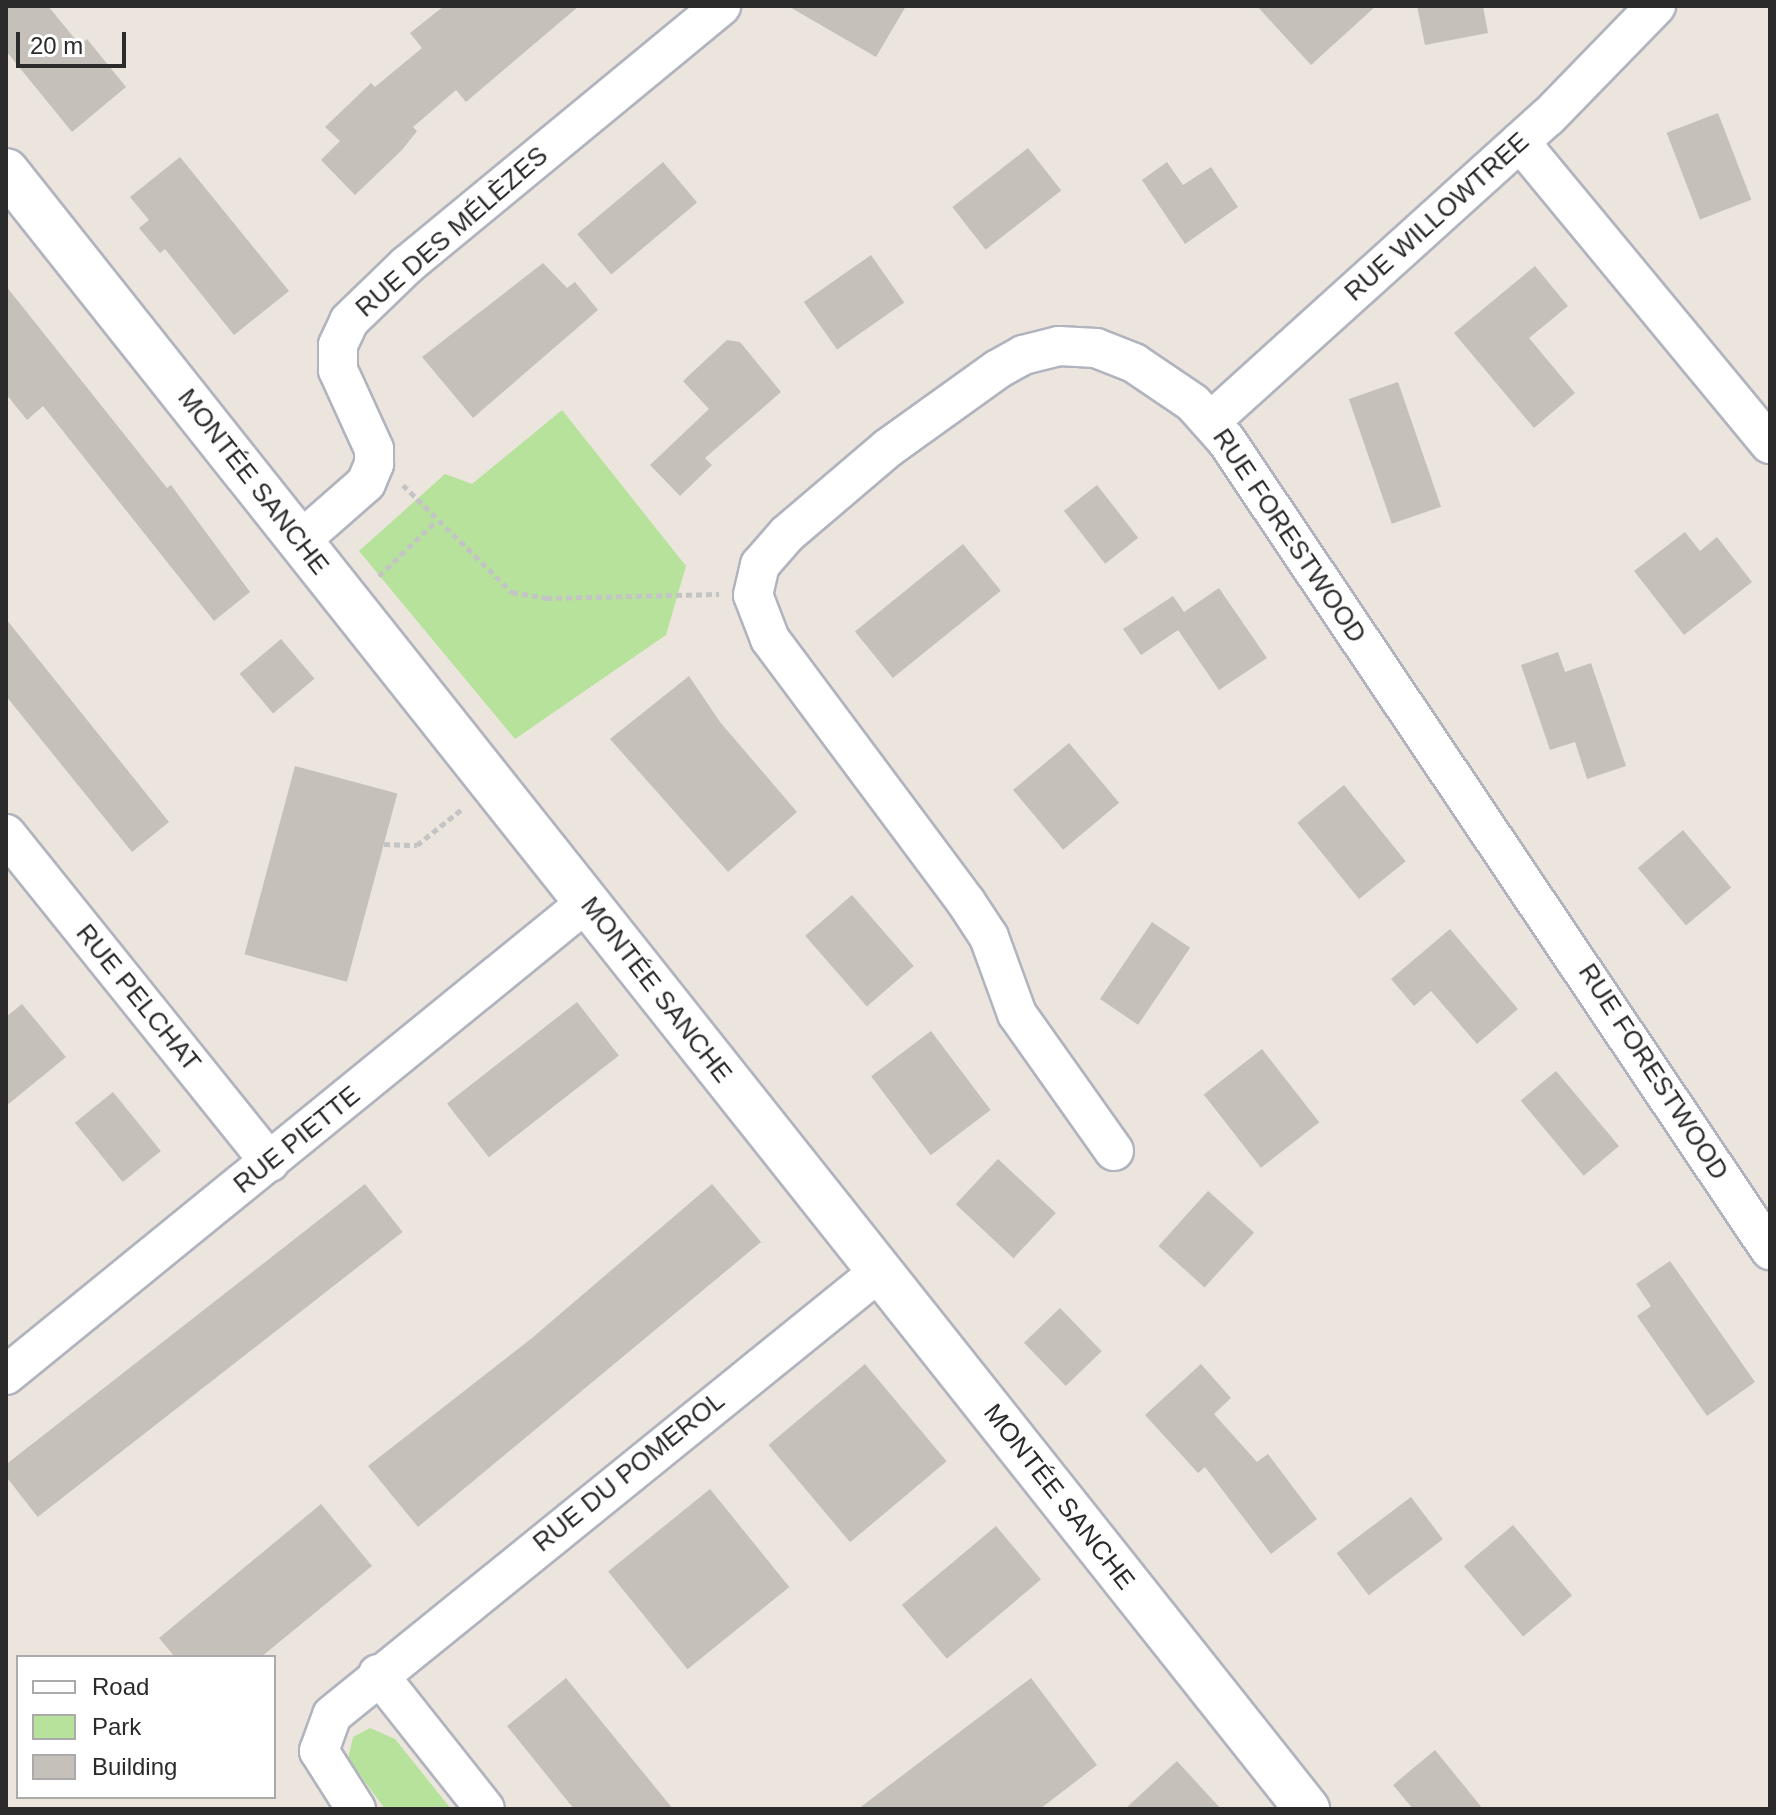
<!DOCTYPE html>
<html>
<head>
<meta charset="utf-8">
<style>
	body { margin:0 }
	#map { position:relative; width:1776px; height:1815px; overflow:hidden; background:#ece5dd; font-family:Helvetica,sans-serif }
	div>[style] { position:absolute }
	.green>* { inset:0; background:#b6e29b }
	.building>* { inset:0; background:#c5c0b9; transform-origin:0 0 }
	.path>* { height:5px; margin-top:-2.5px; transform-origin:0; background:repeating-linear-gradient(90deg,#c4c4c4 0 6px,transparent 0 10px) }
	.roads { filter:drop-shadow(2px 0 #b1b4be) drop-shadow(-2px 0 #b1b4be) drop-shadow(0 2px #b1b4be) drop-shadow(0 -2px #b1b4be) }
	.street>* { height:38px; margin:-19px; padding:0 19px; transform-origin:19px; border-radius:19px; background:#fff }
	.secondary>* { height:44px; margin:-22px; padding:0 22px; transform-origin:22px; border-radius:22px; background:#fff }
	span { translate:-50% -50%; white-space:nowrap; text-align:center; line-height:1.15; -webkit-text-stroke:7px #fff; paint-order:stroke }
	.street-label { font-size:26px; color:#2b2b2b }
	.frame { position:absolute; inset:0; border:8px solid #2b2b2b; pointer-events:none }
	.legend { position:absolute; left:16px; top:1655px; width:260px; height:144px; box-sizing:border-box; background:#fff; border:2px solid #aaa; margin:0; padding:10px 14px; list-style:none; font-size:24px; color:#2b2b2b }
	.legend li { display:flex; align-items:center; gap:16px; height:40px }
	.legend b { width:40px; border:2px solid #aaa }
	.scale { position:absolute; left:16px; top:32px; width:110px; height:36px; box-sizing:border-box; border:4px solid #2b2b2b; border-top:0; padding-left:10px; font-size:24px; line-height:28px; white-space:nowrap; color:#2b2b2b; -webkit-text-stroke:6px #fff; paint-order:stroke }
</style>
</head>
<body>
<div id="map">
	<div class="green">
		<div style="clip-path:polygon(562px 410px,686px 566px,666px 635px,515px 739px,359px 551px,445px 474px,472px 484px)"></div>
		<div style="clip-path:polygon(370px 1728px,395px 1739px,451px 1809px,385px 1809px,348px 1759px,353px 1737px)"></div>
	</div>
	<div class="building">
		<div style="clip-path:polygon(6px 6px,48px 6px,80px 45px,87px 39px,126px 87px,72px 132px,6px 51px)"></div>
		<div style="clip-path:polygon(444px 6px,579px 6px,466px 102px,456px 90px,413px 127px,417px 131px,402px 150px,355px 195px,321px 160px,340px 141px,325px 127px,371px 83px,375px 87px,422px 48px,410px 33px)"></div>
		<div style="clip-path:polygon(788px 6px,906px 6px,876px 57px)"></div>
		<div style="clip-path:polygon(1257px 6px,1376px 6px,1311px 65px)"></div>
		<div style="clip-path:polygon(1417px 6px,1483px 6px,1488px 33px,1425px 45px)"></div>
		<div style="left:1718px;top:113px;width:93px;height:55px;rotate:69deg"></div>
		<div style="left:1028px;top:148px;width:54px;height:96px;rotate:52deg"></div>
		<div style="clip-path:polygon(180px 157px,289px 291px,234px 335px,165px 249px,160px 253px,139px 228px,149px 220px,130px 197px)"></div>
		<div style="left:663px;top:162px;width:53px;height:112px;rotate:50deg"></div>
		<div style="clip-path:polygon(1167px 162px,1183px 185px,1211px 167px,1238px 207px,1185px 244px,1142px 180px)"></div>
		<div style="left:871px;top:255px;width:58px;height:82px;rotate:55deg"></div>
		<div style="clip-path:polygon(543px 263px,567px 288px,575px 282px,598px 310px,473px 418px,422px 357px)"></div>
		<div style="clip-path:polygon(1535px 266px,1568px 306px,1529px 338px,1575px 393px,1534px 428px,1454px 333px)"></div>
		<div style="clip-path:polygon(6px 286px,167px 488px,171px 485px,250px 592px,214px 621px,43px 406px,27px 420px,6px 394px)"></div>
		<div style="clip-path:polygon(727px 340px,740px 342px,781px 392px,705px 458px,712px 465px,680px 496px,650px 465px,709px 409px,683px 381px)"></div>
		<div style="left:1398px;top:382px;width:132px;height:52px;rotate:71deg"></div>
		<div style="left:1097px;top:485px;width:67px;height:42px;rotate:52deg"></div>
		<div style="clip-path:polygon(1685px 532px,1700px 551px,1717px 537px,1752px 582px,1684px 635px,1634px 571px)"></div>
		<div style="left:963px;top:544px;width:60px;height:139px;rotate:51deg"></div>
		<div style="clip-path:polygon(1219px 588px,1267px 658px,1219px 690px,1178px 630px,1141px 655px,1123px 629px,1173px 596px,1184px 612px)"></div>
		<div style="clip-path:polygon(6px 619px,169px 822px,132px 852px,6px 696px)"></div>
		<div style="left:281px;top:639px;width:52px;height:54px;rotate:50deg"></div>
		<div style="clip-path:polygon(1558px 652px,1565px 672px,1591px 663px,1626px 766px,1587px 779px,1575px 742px,1550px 750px,1521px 665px)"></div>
		<div style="clip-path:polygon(689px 676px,720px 722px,797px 812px,728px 872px,610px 739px)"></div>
		<div style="left:1069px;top:743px;width:78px;height:73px;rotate:50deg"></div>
		<div style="left:295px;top:766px;width:106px;height:195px;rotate:15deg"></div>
		<div style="left:1344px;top:785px;width:98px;height:60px;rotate:51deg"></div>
		<div style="left:1683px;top:830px;width:75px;height:59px;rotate:50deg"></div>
		<div style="left:852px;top:895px;width:94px;height:62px;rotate:49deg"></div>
		<div style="left:1152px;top:922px;width:46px;height:93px;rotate:34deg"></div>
		<div style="clip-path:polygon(1450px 929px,1518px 1009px,1477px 1044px,1431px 991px,1414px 1006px,1391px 979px)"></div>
		<div style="left:577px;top:1002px;width:68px;height:165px;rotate:52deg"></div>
		<div style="clip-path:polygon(22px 1004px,66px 1057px,6px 1106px,6px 1017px)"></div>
		<div style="left:931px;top:1031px;width:99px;height:75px;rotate:53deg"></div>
		<div style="left:1262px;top:1049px;width:93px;height:74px;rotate:52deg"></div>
		<div style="left:1556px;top:1071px;width:98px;height:46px;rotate:50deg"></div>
		<div style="left:113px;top:1092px;width:76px;height:49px;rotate:51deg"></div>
		<div style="left:998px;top:1159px;width:79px;height:62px;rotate:43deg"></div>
		<div style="left:365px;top:1184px;width:61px;height:463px;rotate:52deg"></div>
		<div style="clip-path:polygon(712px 1184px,761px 1242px,418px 1527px,368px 1466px,532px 1338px)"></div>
		<div style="left:1208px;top:1191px;width:62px;height:74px;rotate:42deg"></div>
		<div style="clip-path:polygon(1670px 1261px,1755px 1382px,1707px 1416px,1637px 1316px,1651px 1306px,1636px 1284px)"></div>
		<div style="left:1060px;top:1308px;width:60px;height:50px;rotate:46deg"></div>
		<div style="left:865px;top:1364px;width:127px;height:126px;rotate:50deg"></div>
		<div style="clip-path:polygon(1201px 1364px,1231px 1398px,1214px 1414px,1257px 1462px,1268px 1454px,1317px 1519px,1271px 1554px,1205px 1467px,1198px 1473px,1145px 1415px)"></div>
		<div style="left:710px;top:1489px;width:126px;height:131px;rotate:51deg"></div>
		<div style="left:1411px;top:1497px;width:53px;height:93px;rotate:53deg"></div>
		<div style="clip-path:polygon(321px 1504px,372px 1566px,261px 1657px,175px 1657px,159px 1638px)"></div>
		<div style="left:1513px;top:1525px;width:92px;height:64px;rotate:50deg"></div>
		<div style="left:996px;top:1526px;width:70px;height:123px;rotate:50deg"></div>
		<div style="clip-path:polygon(566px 1678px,673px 1809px,574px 1809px,507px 1726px)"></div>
		<div style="clip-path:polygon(1031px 1678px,1097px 1765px,1040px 1809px,858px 1809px)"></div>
		<div style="clip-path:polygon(1435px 1750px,1483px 1809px,1413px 1809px,1393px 1785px)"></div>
		<div style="clip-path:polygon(1177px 1761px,1221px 1809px,1125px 1809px)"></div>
	</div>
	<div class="path">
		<div style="left:403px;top:485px;width:153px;rotate:44.5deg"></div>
		<div style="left:512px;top:592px;width:35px;rotate:10deg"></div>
		<div style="left:546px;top:598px;width:173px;rotate:-1.3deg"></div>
		<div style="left:379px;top:576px;width:79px;rotate:-44deg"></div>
		<div style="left:384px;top:844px;width:33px;rotate:2deg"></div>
		<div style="left:417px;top:845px;width:58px;rotate:-38.7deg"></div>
	</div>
	<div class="roads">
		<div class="street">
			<div style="left:1520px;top:142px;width:392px;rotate:50.4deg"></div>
			<div style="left:1211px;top:421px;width:454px;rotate:-42.1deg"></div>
			<div style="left:1548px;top:117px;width:155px;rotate:-45.8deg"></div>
			<div style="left:300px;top:541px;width:88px;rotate:-41.3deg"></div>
			<div style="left:366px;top:483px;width:21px;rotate:-67deg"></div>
			<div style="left:374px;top:464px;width:15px;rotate:-90deg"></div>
			<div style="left:374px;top:449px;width:87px;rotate:-114.5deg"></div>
			<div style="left:338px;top:370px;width:25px;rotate:-90deg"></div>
			<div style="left:338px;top:345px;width:26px;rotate:-65deg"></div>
			<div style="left:349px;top:321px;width:81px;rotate:-44deg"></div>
			<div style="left:407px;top:265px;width:407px;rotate:-39.5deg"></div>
			<div style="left:6px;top:834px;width:421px;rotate:51.2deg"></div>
			<div style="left:1114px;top:1151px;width:168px;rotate:-125.3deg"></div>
			<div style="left:1017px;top:1014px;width:82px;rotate:-110deg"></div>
			<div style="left:989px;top:937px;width:42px;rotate:-123.3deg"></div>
			<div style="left:966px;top:902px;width:328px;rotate:-126.7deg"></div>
			<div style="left:770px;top:639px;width:47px;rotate:-111.1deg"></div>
			<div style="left:753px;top:595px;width:31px;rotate:-77deg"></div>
			<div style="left:760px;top:565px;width:41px;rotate:-48.9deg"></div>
			<div style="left:787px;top:534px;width:133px;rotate:-40.4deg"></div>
			<div style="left:888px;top:448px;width:135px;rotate:-35.7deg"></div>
			<div style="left:998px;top:369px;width:29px;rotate:-29deg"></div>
			<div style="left:1023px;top:355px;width:37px;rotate:-14deg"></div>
			<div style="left:1059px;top:346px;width:37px;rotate:3deg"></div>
			<div style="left:1096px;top:348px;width:41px;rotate:21.5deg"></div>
			<div style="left:1134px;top:363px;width:71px;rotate:34.1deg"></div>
			<div style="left:1193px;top:403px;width:50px;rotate:48.3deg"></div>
			<div style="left:1226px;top:440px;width:976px;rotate:56.11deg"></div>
			<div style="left:6px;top:1375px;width:749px;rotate:-39.15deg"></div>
			<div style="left:378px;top:1674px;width:172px;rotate:51.6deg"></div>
			<div style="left:356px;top:1809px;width:69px;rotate:-122.5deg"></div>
			<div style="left:319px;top:1751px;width:38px;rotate:-70deg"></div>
			<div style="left:332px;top:1715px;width:705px;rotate:-39.02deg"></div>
		</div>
		<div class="secondary">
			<div style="left:6px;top:171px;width:2092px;rotate:51.54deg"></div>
		</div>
	</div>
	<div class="street-label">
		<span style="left:1437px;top:217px;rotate:-42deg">RUE WILLOWTREE</span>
		<span style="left:452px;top:232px;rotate:-41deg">RUE DES MÉLÈZES</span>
		<span style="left:253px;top:482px;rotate:52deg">MONTÉE SANCHE</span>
		<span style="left:1289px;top:536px;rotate:56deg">RUE FORESTWOOD</span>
		<span style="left:656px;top:990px;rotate:52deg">MONTÉE SANCHE</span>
		<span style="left:138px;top:998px;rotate:51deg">RUE PELCHAT</span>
		<span style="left:1653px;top:1072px;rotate:57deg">RUE FORESTWOOD</span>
		<span style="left:297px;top:1140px;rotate:-39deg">RUE PIETTE</span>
		<span style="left:629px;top:1472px;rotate:-39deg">RUE DU POMEROL</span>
		<span style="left:1059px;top:1497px;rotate:52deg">MONTÉE SANCHE</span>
	</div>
	<div class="frame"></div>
	<ul class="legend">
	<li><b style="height:10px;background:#fff"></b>Road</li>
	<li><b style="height:22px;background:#b6e29b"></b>Park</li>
	<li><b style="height:22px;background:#c5c0b9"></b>Building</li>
	</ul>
	<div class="scale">20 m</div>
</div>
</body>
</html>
